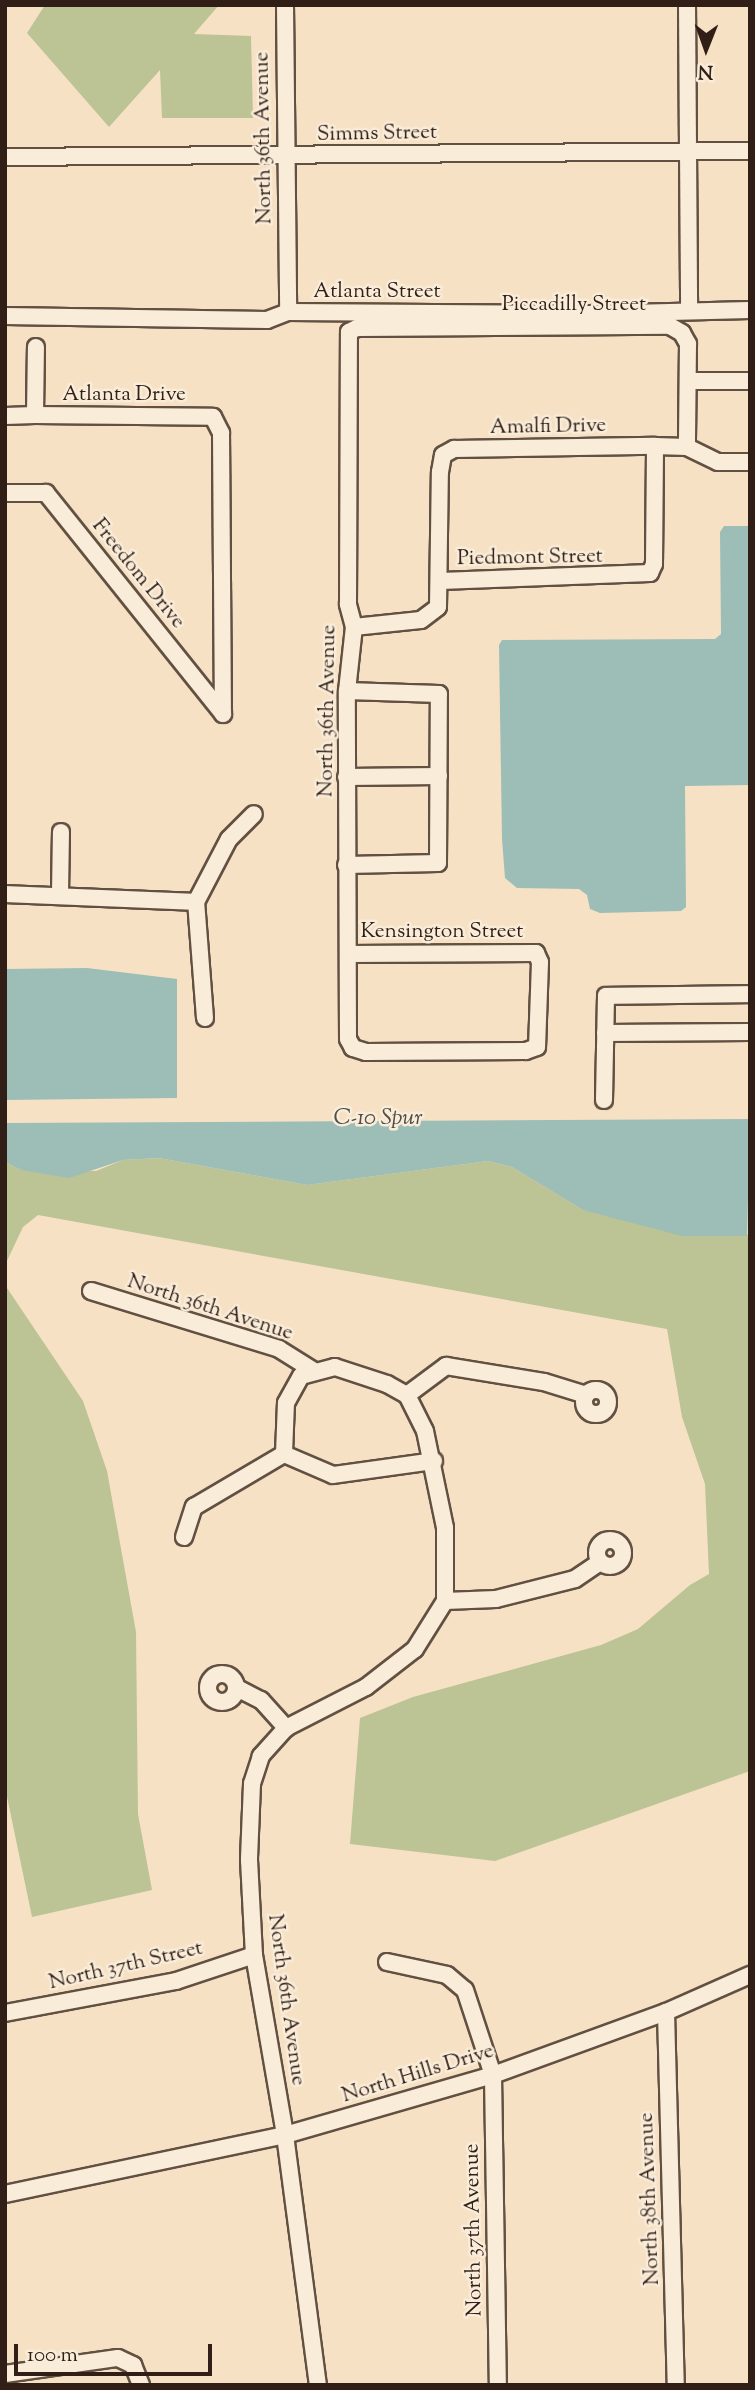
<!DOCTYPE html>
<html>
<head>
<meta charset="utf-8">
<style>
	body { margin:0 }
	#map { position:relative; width:755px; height:2390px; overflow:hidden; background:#f6e1c4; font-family:"Sorts Mill Goudy",serif }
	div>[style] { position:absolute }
	.green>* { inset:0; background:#bcc394 }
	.water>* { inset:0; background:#9dbdb7 }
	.roads { filter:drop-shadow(2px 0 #625042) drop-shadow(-2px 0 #625042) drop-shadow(0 2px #625042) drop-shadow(0 -2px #625042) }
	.minor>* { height:16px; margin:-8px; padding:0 8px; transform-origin:8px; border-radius:8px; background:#f9ecd9 }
	.minor>.ring { margin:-8px; padding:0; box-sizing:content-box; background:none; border:16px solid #f9ecd9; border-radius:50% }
	span { translate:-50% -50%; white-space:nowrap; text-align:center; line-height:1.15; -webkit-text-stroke:5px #f9ecd9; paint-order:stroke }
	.street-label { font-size:21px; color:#311f17 }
	.water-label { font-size:23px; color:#514e47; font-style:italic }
	.frame { position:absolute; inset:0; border:7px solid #311f17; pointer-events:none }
	.north { position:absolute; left:671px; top:14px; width:70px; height:70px; -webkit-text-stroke:5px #f9ecd9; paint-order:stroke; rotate:181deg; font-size:19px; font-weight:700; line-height:28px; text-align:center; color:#311f17 }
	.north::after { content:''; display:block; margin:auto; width:24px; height:32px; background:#311f17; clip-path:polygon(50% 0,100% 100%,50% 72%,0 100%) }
	.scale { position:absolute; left:14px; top:2344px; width:198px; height:32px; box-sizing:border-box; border:4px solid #311f17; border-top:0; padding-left:9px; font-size:21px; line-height:24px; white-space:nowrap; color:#311f17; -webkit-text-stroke:5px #f9ecd9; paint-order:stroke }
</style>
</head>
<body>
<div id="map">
	<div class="green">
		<div style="clip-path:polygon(45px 5px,219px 5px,194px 34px,251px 36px,253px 118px,162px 118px,160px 70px,109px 127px,27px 33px)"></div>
		<div style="clip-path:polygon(159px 1158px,307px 1185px,488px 1161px,512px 1167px,583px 1210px,750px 1235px,750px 1771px,495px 1861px,350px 1844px,360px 1718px,413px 1697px,601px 1645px,638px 1629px,690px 1585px,709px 1574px,705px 1484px,682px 1417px,667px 1329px,38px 1215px,23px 1227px,5px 1265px,5px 1162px,21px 1170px,96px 1171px,123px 1160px)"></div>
		<div style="clip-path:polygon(5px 1285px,83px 1401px,107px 1471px,136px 1632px,138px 1814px,152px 1890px,32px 1917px,5px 1787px)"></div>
	</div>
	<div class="water">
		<div style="clip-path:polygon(724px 526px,750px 526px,750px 785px,685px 786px,686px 907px,681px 911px,600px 913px,590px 909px,587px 895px,579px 889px,517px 888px,505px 878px,502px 839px,499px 645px,502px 640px,715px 639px,721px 634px,720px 532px)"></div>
		<div style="clip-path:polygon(87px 968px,177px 979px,177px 1098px,5px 1100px,5px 969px)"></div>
		<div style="clip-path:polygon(750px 1119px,747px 1236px,682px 1236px,583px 1210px,512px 1167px,488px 1161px,307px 1185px,159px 1158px,123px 1160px,69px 1178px,21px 1170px,5px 1162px,5px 1123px)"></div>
	</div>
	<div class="roads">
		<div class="minor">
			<div style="left:285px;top:5px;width:307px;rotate:89.4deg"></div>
			<div style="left:687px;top:5px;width:306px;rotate:89.6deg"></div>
			<div style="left:5px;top:157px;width:745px;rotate:-0.46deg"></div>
			<div style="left:5px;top:316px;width:262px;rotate:0.9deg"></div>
			<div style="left:267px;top:320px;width:22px;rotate:-21deg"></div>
			<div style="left:288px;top:312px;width:302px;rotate:0.4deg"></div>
			<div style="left:590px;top:314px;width:160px;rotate:-1.4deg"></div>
			<div style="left:689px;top:381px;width:61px"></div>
			<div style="left:35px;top:415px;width:178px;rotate:0.6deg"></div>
			<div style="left:213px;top:417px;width:18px;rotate:63deg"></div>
			<div style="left:221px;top:433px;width:281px;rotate:89.6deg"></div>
			<div style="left:5px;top:416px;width:30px;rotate:-2deg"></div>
			<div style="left:35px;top:415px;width:68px;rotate:-89.2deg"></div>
			<div style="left:5px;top:493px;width:41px"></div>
			<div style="left:46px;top:493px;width:283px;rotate:51.3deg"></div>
			<div style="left:441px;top:581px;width:209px;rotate:-2.2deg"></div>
			<div style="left:650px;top:573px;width:10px;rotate:-66deg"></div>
			<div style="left:654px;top:564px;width:118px;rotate:-89.5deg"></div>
			<div style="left:354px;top:627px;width:67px;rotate:-6deg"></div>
			<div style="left:421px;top:620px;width:21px;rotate:-37deg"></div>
			<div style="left:438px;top:607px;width:135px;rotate:-89.2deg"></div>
			<div style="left:440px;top:472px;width:17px;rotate:-80deg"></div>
			<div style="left:443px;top:455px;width:13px;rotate:-29deg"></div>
			<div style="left:454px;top:449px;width:201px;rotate:-0.9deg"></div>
			<div style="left:655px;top:446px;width:32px;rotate:2deg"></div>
			<div style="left:687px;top:447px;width:34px;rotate:26deg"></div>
			<div style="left:718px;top:462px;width:32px"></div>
			<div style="left:346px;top:777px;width:93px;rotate:-0.6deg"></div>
			<div style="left:346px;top:865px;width:92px;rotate:-1.2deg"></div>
			<div style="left:438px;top:863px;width:169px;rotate:-89.7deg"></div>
			<div style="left:439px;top:694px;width:92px;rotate:-178.1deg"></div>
			<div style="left:5px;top:894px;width:191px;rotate:2.4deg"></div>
			<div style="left:60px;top:894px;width:62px;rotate:-89.1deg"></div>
			<div style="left:348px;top:954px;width:188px;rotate:-0.3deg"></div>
			<div style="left:536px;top:953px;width:10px;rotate:66deg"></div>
			<div style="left:540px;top:962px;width:85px;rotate:92deg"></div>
			<div style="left:537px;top:1047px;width:12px;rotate:160deg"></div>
			<div style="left:526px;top:1051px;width:160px;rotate:179.6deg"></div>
			<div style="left:366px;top:1052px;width:14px;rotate:-163deg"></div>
			<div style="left:353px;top:1048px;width:10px;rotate:-119deg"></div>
			<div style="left:348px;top:1039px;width:348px;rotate:-90.2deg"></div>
			<div style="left:347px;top:691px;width:64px;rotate:-83.8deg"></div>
			<div style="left:354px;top:627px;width:24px;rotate:-105deg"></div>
			<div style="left:348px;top:604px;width:272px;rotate:-89.8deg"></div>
			<div style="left:349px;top:332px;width:9px;rotate:-27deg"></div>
			<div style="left:357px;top:328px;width:313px;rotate:-0.4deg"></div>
			<div style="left:670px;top:326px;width:14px;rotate:30deg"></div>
			<div style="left:682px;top:333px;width:13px;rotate:61deg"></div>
			<div style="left:688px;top:344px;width:103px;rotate:90.6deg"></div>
			<div style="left:205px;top:1018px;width:116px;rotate:-94.4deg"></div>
			<div style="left:196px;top:902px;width:71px;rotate:-62.4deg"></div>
			<div style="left:229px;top:839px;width:35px;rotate:-45deg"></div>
			<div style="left:605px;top:1033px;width:145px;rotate:-0.4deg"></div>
			<div style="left:604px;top:1100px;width:104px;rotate:-88.9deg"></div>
			<div style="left:606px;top:996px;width:144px;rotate:-0.8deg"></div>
			<div style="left:91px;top:1291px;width:197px;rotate:17.1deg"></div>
			<div style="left:279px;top:1349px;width:40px;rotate:32deg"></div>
			<div class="ring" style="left:584px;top:1390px;width:8px;height:8px"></div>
			<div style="left:407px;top:1395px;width:49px;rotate:-36.6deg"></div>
			<div style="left:446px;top:1366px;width:99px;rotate:9.3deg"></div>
			<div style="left:544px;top:1382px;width:44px;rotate:17.2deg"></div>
			<div style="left:284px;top:1454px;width:51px;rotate:-87.8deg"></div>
			<div style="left:286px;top:1403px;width:31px;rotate:-61deg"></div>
			<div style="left:301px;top:1376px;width:35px;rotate:-15deg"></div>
			<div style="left:335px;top:1367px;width:55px;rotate:18.1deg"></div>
			<div style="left:387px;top:1384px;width:23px;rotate:29deg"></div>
			<div style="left:407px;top:1395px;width:40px;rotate:63.4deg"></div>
			<div style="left:425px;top:1431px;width:99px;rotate:78.3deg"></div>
			<div style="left:445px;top:1528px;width:73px;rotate:90deg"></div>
			<div style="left:445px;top:1601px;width:57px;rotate:122deg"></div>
			<div style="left:415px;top:1649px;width:62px;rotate:142.2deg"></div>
			<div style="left:366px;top:1687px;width:90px;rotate:152.9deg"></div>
			<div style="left:286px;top:1728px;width:38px;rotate:132deg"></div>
			<div style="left:261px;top:1756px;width:29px;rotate:108deg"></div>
			<div style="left:252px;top:1784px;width:76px;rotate:92.3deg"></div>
			<div style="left:249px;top:1860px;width:95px;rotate:87deg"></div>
			<div style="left:254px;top:1955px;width:183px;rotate:80.2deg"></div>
			<div style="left:285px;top:2135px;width:252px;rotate:82.5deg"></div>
			<div style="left:284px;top:1454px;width:53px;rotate:23.2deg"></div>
			<div style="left:333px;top:1475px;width:102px;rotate:-7.9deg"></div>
			<div style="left:184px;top:1537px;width:32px;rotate:-72deg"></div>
			<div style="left:194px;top:1507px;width:104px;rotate:-30.5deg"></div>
			<div class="ring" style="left:597px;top:1540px;width:10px;height:10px"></div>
			<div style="left:445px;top:1601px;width:51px;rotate:-2.2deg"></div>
			<div style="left:496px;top:1599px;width:81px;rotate:-14.2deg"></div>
			<div style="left:575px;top:1579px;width:30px;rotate:-34deg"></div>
			<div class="ring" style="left:208px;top:1674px;width:12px;height:12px"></div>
			<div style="left:237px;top:1688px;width:27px;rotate:27deg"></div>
			<div style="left:261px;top:1700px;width:38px;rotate:48deg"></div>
			<div style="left:387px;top:1962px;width:61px;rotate:12.2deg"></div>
			<div style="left:447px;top:1975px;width:23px;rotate:40deg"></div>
			<div style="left:465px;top:1990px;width:89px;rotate:71.8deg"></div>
			<div style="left:493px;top:2075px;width:310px;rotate:89.1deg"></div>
			<div style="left:666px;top:2012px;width:373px;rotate:88.5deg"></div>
			<div style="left:5px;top:2013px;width:174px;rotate:-10.6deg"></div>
			<div style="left:176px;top:1981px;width:82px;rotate:-18.4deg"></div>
			<div style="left:5px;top:2194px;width:286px;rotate:-11.9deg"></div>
			<div style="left:285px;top:2135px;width:216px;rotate:-16.1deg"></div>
			<div style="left:493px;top:2075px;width:184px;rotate:-20deg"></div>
			<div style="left:666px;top:2012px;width:92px;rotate:-23.8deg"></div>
			<div style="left:5px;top:2374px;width:114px;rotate:-8.1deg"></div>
			<div style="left:118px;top:2358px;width:17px;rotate:25deg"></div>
			<div style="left:133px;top:2365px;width:22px;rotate:68deg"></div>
		</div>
	</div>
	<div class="street-label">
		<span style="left:377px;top:134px;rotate:-1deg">Simms Street</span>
		<span style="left:264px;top:138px;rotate:-91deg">North 36th Avenue</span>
		<span style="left:377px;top:292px">Atlanta Street</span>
		<span style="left:574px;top:305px">Piccadilly Street</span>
		<span style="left:124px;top:395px">Atlanta Drive</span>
		<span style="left:548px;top:427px;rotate:-1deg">Amalfi Drive</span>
		<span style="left:530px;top:558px;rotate:-1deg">Piedmont Street</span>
		<span style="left:138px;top:574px;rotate:51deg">Freedom Drive</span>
		<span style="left:328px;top:711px;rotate:-89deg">North 36th Avenue</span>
		<span style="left:442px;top:932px">Kensington Street</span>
		<span style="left:210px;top:1308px;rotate:18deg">North 36th Avenue</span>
		<span style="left:126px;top:1966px;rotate:-13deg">North 37th Street</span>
		<span style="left:286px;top:2000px;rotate:82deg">North 36th Avenue</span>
		<span style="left:418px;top:2074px;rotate:-17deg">North Hills Drive</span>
		<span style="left:650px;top:2199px;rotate:-92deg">North 38th Avenue</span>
		<span style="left:474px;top:2230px;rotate:-91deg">North 37th Avenue</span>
	</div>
	<div class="water-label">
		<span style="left:378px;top:1119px">C-10 Spur</span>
	</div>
	<div class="frame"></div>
	<div class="north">N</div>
	<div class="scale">100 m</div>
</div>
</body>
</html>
